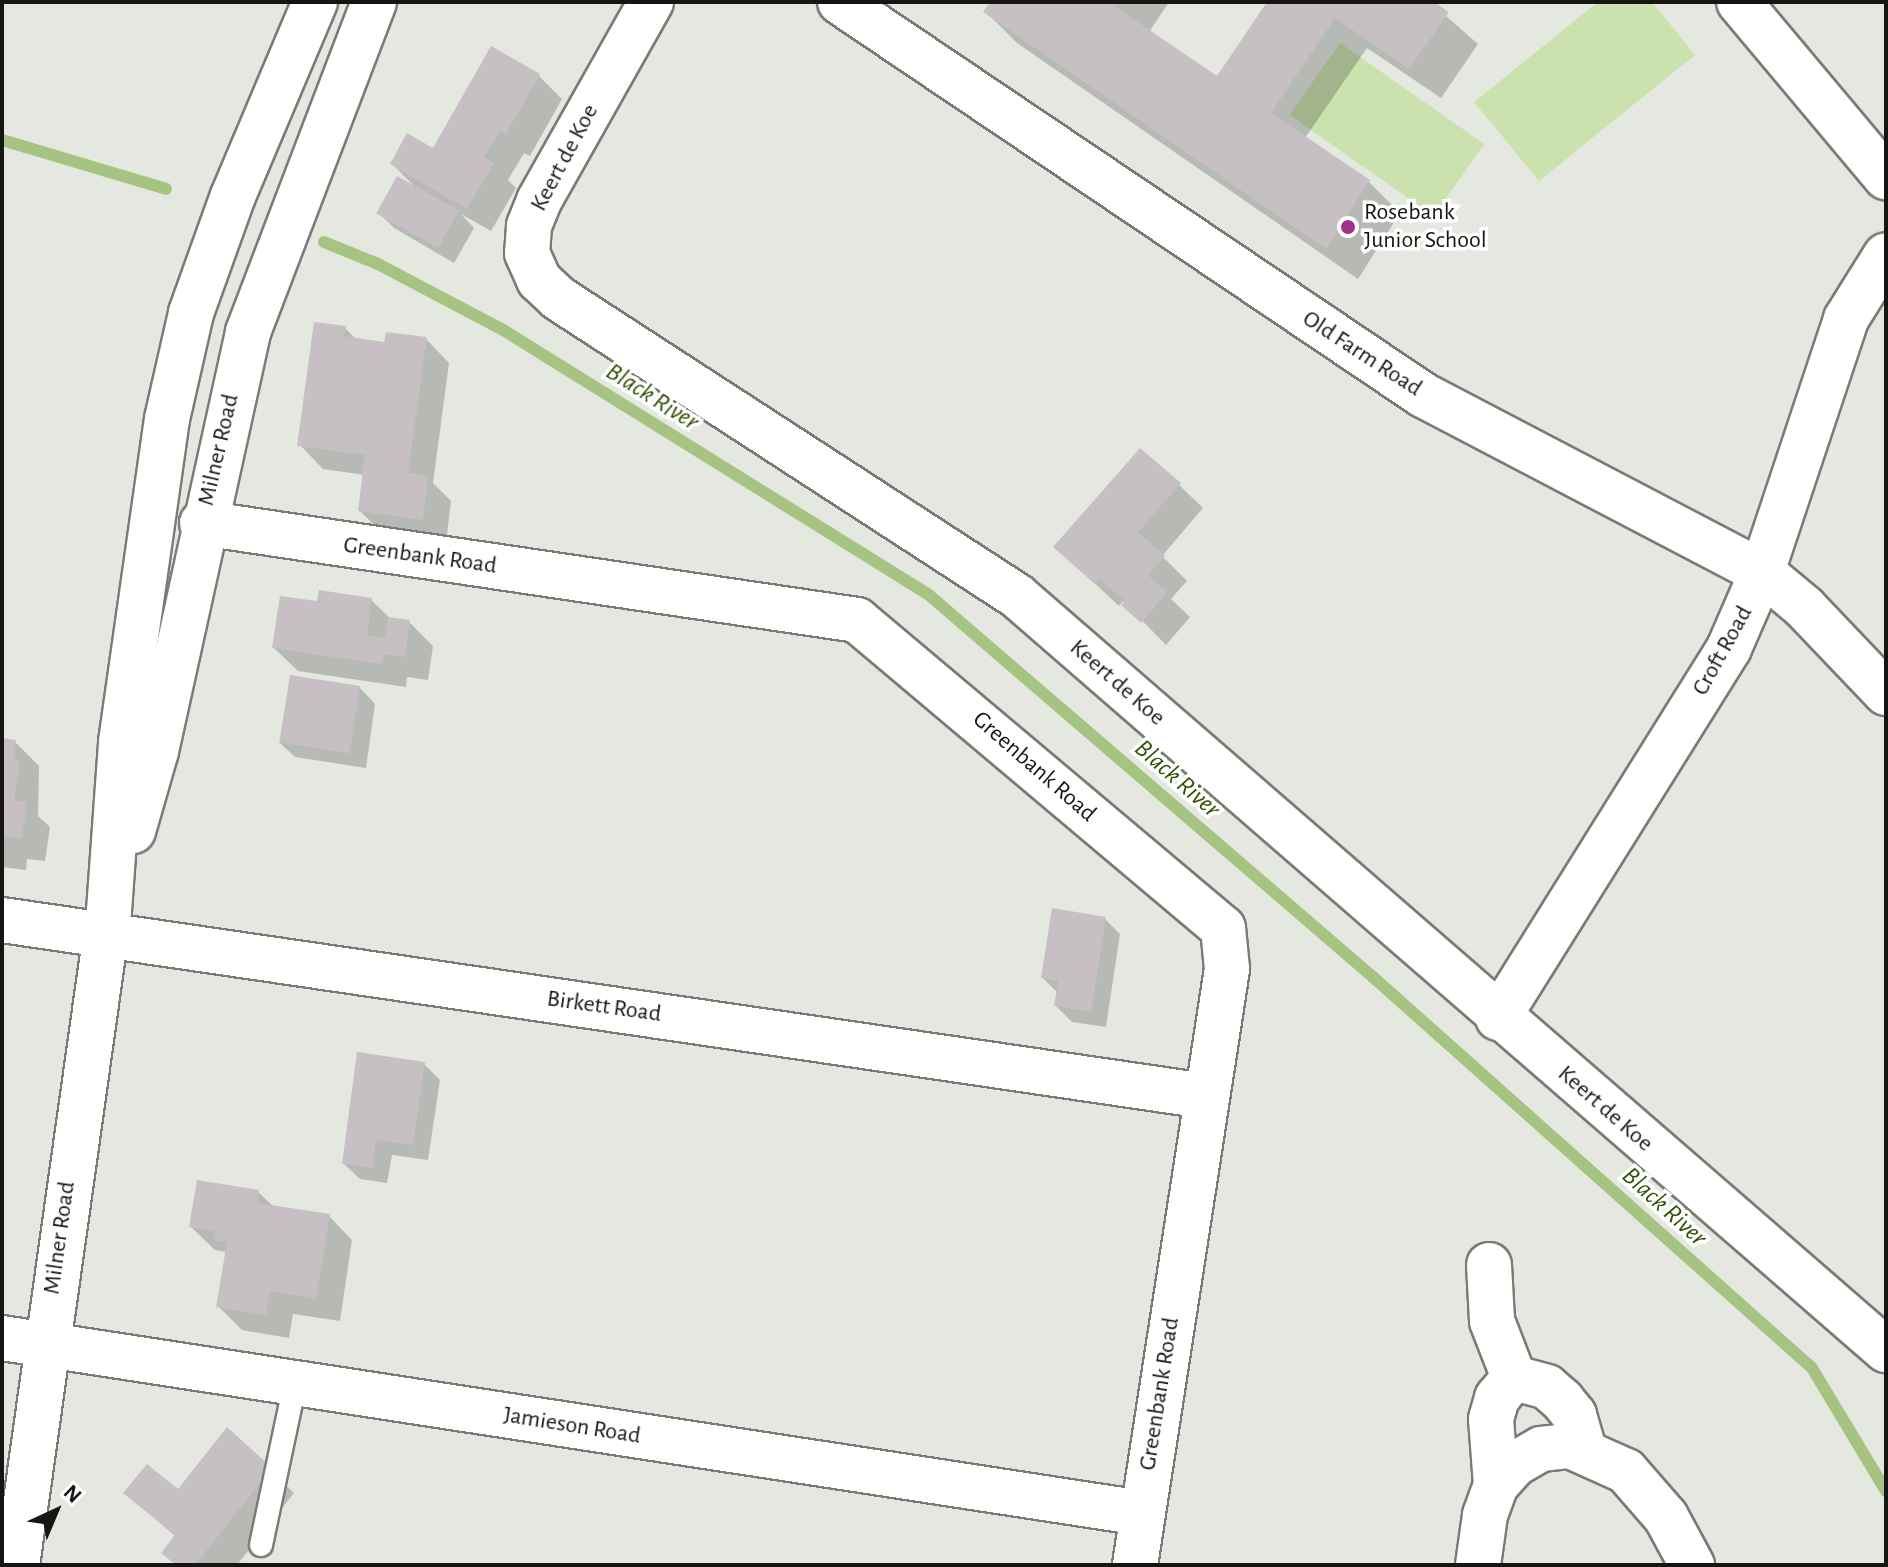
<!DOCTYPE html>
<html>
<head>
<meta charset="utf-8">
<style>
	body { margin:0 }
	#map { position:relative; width:1888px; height:1567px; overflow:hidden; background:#e5e8e1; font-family:"Alegreya Sans",sans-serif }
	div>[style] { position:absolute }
	.green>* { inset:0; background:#cbe1ae; transform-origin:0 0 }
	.shadow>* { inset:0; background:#0003 }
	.stream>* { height:12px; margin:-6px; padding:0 6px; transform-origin:6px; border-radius:6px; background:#a7c381 }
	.building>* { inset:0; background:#c6c0c4; transform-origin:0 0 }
	.roads { filter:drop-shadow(2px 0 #797c76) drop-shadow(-2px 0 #797c76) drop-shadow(0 2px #797c76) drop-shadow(0 -2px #797c76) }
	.service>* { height:22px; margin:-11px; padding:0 11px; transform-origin:11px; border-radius:11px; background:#fff }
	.minor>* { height:44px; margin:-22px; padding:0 22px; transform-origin:22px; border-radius:22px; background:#fff }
	.secondary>* { height:44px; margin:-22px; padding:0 22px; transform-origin:22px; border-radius:22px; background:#fff }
	.dots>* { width:22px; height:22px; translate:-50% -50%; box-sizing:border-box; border:4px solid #fff; border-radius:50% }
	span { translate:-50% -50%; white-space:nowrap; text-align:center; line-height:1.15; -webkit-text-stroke:7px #fff; paint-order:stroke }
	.street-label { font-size:24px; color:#151614 }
	.poi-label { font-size:24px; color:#151614 }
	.left { translate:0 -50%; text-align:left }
	.water-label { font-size:26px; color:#374f05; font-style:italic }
	.frame { position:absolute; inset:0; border:4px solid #151614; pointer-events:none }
	.north { position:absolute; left:16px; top:1471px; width:80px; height:80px; -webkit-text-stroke:6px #fff; paint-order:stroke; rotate:44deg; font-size:22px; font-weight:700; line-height:32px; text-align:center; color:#151614 }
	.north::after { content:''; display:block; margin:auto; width:28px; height:36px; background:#151614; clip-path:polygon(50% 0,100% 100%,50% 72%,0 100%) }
</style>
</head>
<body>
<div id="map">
	<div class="green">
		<div style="clip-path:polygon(1598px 2px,1652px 2px,1695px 55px,1539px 181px,1474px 102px)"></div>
		<div style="left:1340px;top:43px;width:176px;height:88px;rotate:35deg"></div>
	</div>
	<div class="shadow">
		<div style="clip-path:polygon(993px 2px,1169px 2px,1149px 32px,1217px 79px,1269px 2px,1430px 2px,1478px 44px,1441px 98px,1367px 48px,1305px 138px,1369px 182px,1400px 213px,1358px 279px,1017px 43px,986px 12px)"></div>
		<div style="clip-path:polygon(539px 76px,562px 99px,530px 156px,524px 153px,508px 180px,516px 188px,491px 231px,461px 214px,474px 228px,454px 263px,394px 228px,378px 212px,414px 186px,392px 164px,434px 151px)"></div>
		<div style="clip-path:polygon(345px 328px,357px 340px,386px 344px,426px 339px,449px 363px,433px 483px,451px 501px,446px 543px,383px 534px,360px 511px,365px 475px,323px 469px,300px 445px)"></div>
		<div style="clip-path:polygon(1179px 485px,1203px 508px,1162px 556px,1187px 581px,1171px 599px,1190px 617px,1166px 645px,1123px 601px,1119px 606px,1056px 547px)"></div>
		<div style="clip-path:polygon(371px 600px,391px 619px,409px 622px,433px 646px,428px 680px,407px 677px,406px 687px,298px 671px,274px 648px,319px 603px)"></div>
		<div style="clip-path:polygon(360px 688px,375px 704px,366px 768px,295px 757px,279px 742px)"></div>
		<div style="clip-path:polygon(2px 740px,15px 742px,39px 766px,38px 816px,50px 827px,45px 861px,27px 859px,26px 870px,2px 867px)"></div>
		<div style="clip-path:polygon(1105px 919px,1120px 934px,1106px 1027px,1072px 1022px,1056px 1006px,1058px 993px,1043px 978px)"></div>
		<div style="clip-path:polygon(424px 1064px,440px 1080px,428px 1160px,392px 1155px,387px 1183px,360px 1179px,344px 1164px)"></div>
		<div style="clip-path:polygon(258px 1192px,274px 1207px,329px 1216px,352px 1240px,340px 1321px,293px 1314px,289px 1338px,242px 1330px,219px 1307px,227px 1252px,215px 1250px,191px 1227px)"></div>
		<div style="clip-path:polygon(227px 1430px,294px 1493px,237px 1565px,176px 1565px,163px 1553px,176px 1537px,126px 1493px,178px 1491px)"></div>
	</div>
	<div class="stream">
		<div style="left:2px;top:140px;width:171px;rotate:16.6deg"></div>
		<div style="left:324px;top:242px;width:58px;rotate:22.2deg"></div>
		<div style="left:378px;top:264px;width:144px;rotate:27.8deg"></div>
		<div style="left:505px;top:331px;width:499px;rotate:31.9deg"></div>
		<div style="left:929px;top:595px;width:586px;rotate:40.71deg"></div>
		<div style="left:1373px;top:977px;width:588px;rotate:41.69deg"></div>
		<div style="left:1812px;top:1368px;width:144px;rotate:59deg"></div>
	</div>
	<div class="building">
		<div style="clip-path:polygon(990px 2px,1117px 2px,1114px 6px,1217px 76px,1267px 2px,1434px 2px,1449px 12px,1409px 69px,1335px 18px,1271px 113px,1370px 180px,1326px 249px,983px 12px)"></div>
		<div style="clip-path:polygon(491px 46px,540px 74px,506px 134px,500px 131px,484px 157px,494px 163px,467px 209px,390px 164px,407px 133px,433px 148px)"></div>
		<div style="left:397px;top:176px;width:71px;height:43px;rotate:29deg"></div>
		<div style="clip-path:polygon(314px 322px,346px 326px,344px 336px,384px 342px,386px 332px,427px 337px,408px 473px,428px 476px,423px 520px,358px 511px,365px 455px,297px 446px)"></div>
		<div style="clip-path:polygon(1140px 448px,1181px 483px,1138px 532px,1165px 556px,1148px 575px,1167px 592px,1141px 623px,1121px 605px,1125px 601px,1099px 579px,1095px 584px,1053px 547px)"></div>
		<div style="clip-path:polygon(319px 590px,372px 598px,367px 635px,385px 638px,388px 617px,410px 620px,405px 657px,384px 654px,382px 664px,272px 648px,280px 596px,317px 601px)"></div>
		<div style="left:290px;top:675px;width:71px;height:68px;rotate:9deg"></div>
		<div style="clip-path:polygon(2px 738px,16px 740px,14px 759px,20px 760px,14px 800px,27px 802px,22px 839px,2px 836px)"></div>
		<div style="clip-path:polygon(1052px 908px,1106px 917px,1091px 1012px,1054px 1006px,1058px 981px,1041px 978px)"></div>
		<div style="clip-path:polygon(357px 1052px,425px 1062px,413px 1145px,376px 1140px,372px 1168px,342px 1164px)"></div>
		<div style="clip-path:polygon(197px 1180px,259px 1190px,258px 1203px,330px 1214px,316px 1298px,270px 1291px,266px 1315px,216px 1307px,227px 1242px,213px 1240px,215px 1231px,189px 1227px)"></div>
		<div style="clip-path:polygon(227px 1427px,272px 1468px,195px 1565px,176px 1565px,161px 1553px,175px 1535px,123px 1493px,147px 1464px,178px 1489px)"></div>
	</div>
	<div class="roads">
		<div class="service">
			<div style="left:261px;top:1545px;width:165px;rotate:-78.1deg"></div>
		</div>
		<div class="minor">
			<div style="left:651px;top:2px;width:228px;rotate:119.4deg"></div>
			<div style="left:539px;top:201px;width:27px;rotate:112deg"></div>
			<div style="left:529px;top:226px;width:27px;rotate:94deg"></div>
			<div style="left:527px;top:253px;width:30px;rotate:66deg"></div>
			<div style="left:539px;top:280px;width:26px;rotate:43deg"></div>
			<div style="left:558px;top:298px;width:547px;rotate:32.99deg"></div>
			<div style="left:1017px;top:596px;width:1151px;rotate:40.95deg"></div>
			<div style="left:840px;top:2px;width:703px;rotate:33.98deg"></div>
			<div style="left:1423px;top:395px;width:382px;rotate:27.6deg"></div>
			<div style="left:1762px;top:572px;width:55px;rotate:39.8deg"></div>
			<div style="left:1804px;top:607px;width:119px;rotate:46.4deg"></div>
			<div style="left:1739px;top:2px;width:229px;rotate:50deg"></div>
			<div style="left:202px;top:523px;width:662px;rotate:8.42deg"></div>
			<div style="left:857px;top:620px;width:478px;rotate:40.1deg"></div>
			<div style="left:1223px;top:928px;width:41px;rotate:84.4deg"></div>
			<div style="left:1227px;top:969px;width:603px;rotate:98.78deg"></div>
			<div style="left:2px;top:920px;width:1217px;rotate:8.32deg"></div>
			<div style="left:1498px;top:1018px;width:436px;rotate:-58deg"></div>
			<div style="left:1729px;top:648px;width:83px;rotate:-66.5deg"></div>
			<div style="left:1762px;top:572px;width:267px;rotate:-71.6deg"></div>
			<div style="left:1846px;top:319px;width:75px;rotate:-58deg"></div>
			<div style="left:1489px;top:1265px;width:56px;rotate:86.9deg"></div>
			<div style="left:1492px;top:1321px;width:61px;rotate:68.9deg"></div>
			<div style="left:2px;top:1338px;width:1153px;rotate:8.73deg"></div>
			<div style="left:1514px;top:1378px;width:34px;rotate:15deg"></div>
			<div style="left:1547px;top:1387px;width:20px;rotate:41deg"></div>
			<div style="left:1562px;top:1400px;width:19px;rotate:51deg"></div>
			<div style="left:1574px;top:1415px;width:37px;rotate:74deg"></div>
			<div style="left:1496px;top:1485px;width:66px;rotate:-94.3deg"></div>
			<div style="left:1491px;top:1419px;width:22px;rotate:-74deg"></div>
			<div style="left:1497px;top:1398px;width:26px;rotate:-50deg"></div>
			<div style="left:1478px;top:1565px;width:50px;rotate:-82deg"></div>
			<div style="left:1485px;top:1515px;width:32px;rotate:-70deg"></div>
			<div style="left:1496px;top:1485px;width:28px;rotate:-48deg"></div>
			<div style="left:1515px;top:1464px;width:30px;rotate:-30deg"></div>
			<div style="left:1541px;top:1449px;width:29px;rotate:-6deg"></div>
			<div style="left:1570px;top:1446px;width:61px;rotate:24.1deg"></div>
			<div style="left:1626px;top:1471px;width:61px;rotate:49deg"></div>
			<div style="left:1666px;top:1517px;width:55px;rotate:61.6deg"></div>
		</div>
		<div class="secondary">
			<div style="left:133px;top:831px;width:83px;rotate:-74deg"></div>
			<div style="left:156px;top:751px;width:429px;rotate:-77.6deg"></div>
			<div style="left:248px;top:332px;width:353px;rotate:-69.1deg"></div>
			<div style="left:17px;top:1565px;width:660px;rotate:-81.99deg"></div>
			<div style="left:109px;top:911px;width:169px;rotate:-85.9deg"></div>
			<div style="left:121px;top:742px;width:326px;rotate:-81.9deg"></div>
			<div style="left:167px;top:419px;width:109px;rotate:-77.2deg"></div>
			<div style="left:191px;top:313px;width:124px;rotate:-70.3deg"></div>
			<div style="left:233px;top:196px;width:211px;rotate:-67.1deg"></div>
		</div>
	</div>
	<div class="dots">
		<div style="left:1348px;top:227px;background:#a3308b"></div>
	</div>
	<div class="street-label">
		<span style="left:565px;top:158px;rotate:-62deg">Keert de Koe</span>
		<span style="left:1362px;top:354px;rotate:33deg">Old Farm Road</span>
		<span style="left:219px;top:450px;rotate:-77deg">Milner Road</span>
		<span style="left:420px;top:556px;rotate:8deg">Greenbank Road</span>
		<span style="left:1723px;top:651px;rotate:-61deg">Croft Road</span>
		<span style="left:1117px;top:683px;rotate:41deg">Keert de Koe</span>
		<span style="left:1034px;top:767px;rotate:41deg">Greenbank Road</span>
		<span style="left:604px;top:1007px;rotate:8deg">Birkett Road</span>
		<span style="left:1605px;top:1109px;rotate:41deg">Keert de Koe</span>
		<span style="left:60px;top:1238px;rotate:-82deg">Milner Road</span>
		<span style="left:1160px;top:1394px;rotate:-81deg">Greenbank Road</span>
		<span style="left:572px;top:1426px;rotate:9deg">Jamieson Road</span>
	</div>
	<div class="poi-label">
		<span class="left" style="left:1364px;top:227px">Rosebank<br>Junior School</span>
	</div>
	<div class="water-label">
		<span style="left:652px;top:397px;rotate:32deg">Black River</span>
		<span style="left:1177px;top:779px;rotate:41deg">Black River</span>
		<span style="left:1664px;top:1207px;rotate:42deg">Black River</span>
	</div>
	<div class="frame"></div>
	<div class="north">N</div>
</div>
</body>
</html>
